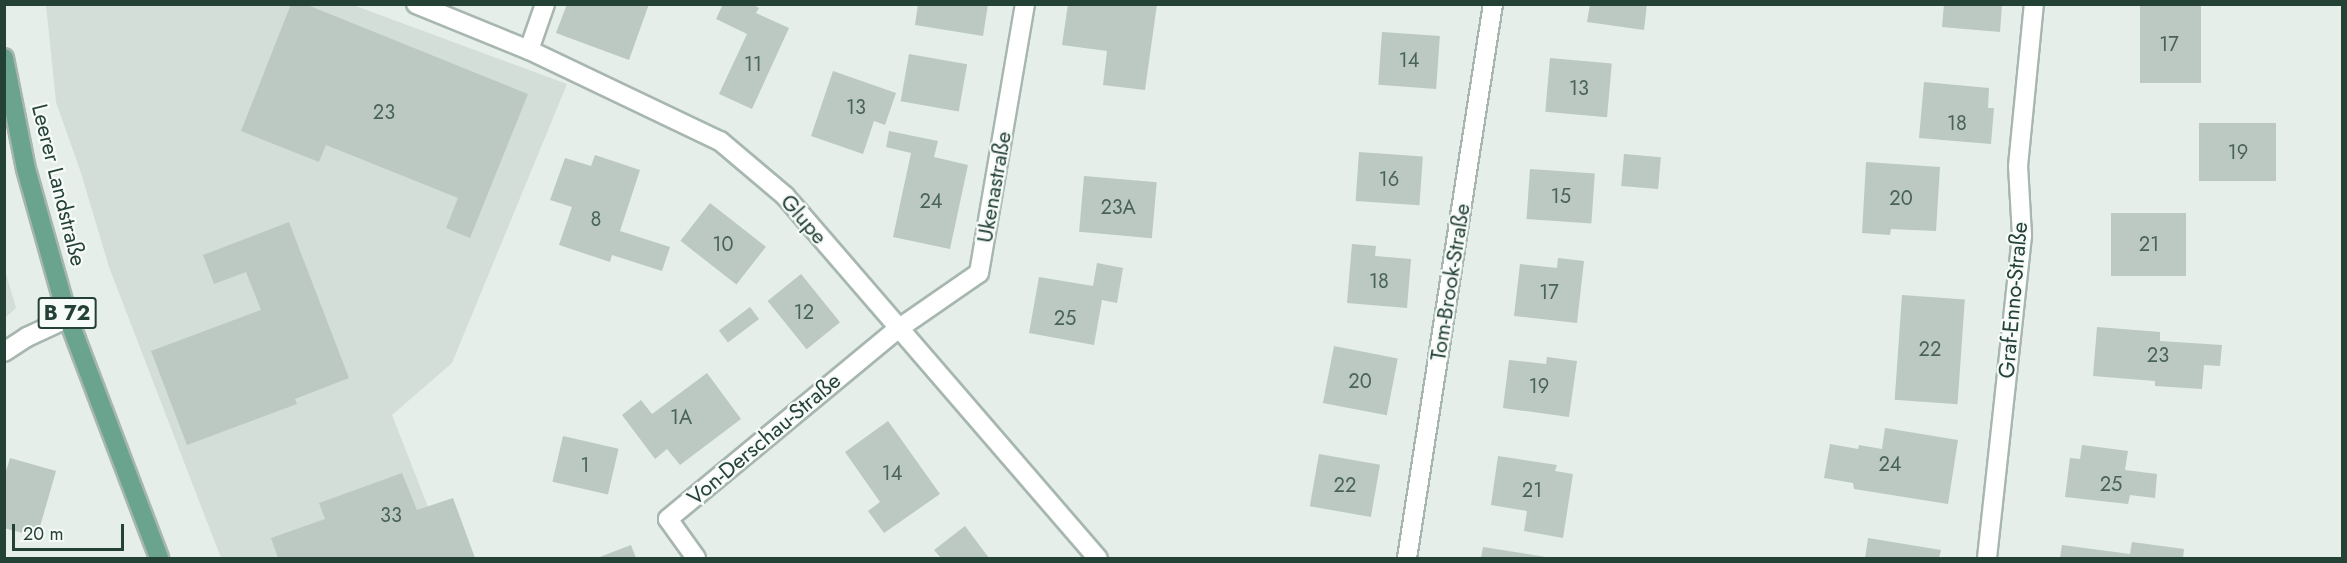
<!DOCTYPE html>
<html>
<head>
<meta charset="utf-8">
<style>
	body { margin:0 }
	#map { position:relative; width:2347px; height:563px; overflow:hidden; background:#e5eee9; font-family:Jost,sans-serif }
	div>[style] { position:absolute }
	.built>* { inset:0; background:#d3ded8 }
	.building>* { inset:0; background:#bbc9c2; transform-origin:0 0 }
	.roads { filter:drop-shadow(2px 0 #a7b7b0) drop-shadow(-2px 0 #a7b7b0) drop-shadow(0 2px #a7b7b0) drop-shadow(0 -2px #a7b7b0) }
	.minor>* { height:18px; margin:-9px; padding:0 9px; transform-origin:9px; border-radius:9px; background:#fff }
	.primary>* { height:18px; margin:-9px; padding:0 9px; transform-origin:9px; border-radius:9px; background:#6aa38e }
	span { translate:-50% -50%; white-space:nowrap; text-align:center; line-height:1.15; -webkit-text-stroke:4.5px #f6faf8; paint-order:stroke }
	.number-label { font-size:20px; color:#4a6359 }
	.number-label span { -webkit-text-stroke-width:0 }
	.shield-label span { padding:2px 4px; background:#f6faf8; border:2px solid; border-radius:4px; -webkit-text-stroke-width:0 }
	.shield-label { font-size:21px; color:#244136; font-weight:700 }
	.street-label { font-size:22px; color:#244136 }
	.frame { position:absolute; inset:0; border:6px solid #244136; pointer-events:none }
	.scale { position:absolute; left:12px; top:524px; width:112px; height:27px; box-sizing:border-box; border:3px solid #244136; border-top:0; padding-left:8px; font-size:18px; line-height:21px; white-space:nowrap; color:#244136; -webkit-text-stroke:4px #f6faf8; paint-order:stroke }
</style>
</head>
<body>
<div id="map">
	<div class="built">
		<div style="clip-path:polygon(46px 5px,353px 5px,567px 84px,452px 363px,392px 415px,448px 558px,221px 558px,109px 267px,81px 173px,56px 102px)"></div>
		<div style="clip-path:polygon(4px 267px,16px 308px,5px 318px,4px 318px)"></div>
	</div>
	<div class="building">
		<div style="clip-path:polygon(291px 4px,305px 4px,528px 94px,470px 238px,446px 228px,458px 198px,326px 145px,319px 162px,241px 131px)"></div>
		<div style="clip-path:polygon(567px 4px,649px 4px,629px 60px,556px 33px)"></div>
		<div style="clip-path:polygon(723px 4px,752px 4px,759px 8px,756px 13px,789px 28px,752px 109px,719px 94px,747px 34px,716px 19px)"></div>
		<div style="clip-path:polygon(918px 4px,988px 4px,983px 36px,915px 25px)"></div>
		<div style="clip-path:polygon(1068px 4px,1157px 4px,1145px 90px,1103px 85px,1107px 51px,1062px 45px)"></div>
		<div style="clip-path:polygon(1590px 4px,1647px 4px,1644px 30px,1587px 22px)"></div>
		<div style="clip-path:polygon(1944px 4px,2002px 4px,2000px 32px,1942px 27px)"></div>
		<div style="left:2140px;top:4px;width:61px;height:79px"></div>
		<div style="left:1382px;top:32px;width:58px;height:53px;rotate:4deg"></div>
		<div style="left:909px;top:54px;width:59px;height:48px;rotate:10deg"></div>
		<div style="left:1550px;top:58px;width:62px;height:54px;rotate:5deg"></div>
		<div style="clip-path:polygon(833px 71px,896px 93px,885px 125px,874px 121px,863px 154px,811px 136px)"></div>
		<div style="clip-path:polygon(1924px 82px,1989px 88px,1988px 108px,1994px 108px,1991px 144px,1919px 138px)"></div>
		<div style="left:2199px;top:123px;width:77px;height:58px"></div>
		<div style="clip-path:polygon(889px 131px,938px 141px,934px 157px,968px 165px,950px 249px,893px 237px,911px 153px,886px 147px)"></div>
		<div style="left:1359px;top:152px;width:64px;height:49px;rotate:4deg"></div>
		<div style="left:1624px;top:154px;width:37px;height:32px;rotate:5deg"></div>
		<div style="clip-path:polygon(595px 155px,640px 170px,620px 231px,670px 247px,662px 271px,612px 255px,610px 262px,559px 245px,572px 207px,550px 200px,565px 158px,591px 166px)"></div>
		<div style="clip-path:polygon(1866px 162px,1940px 167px,1936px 231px,1891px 229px,1890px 235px,1862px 233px)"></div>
		<div style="left:1530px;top:169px;width:65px;height:50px;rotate:4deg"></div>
		<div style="left:1084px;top:176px;width:73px;height:56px;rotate:5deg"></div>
		<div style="left:710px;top:203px;width:71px;height:48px;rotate:38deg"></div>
		<div style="left:2111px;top:213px;width:75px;height:63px"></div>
		<div style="clip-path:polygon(289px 222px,349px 378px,295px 399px,297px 404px,187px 445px,151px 351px,261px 310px,246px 272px,214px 284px,203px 255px)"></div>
		<div style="clip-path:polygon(1352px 244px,1376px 246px,1375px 256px,1411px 259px,1407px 308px,1347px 303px)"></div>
		<div style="clip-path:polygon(1558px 258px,1584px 261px,1577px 323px,1514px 316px,1520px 264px,1557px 268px)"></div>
		<div style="clip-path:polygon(1097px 263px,1123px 268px,1117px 303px,1102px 300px,1094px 345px,1029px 333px,1039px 277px,1093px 286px)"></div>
		<div style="left:801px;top:274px;width:62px;height:43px;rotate:51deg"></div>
		<div style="left:1902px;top:295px;width:63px;height:105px;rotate:4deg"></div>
		<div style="left:750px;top:307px;width:15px;height:39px;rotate:53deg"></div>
		<div style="clip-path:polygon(2097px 327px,2160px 332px,2160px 341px,2222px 345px,2220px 366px,2204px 365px,2202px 389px,2155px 386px,2155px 381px,2093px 376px)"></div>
		<div style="left:1334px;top:346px;width:65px;height:58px;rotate:11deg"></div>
		<div style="clip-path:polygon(1547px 357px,1577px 361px,1569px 417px,1503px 408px,1509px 360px,1546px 364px)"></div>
		<div style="clip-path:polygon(707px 373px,741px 419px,680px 465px,667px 449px,655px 459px,622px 415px,641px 400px,652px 414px)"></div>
		<div style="clip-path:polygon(888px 421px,940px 494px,884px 533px,868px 511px,880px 502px,845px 452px)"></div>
		<div style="clip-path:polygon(1885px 428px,1958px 440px,1948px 504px,1854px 489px,1853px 483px,1824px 478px,1830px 444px,1858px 449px,1859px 445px,1882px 449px)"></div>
		<div style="left:563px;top:436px;width:57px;height:47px;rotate:13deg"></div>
		<div style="clip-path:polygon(2082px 445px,2128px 451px,2125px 470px,2157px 474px,2155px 498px,2130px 495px,2128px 504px,2065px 497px,2070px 458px,2080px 459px)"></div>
		<div style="left:1319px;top:454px;width:62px;height:53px;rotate:10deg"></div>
		<div style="clip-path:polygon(1498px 456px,1557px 465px,1555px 471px,1573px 474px,1563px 538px,1524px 531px,1527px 511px,1491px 505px)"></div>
		<div style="clip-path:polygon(10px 458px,56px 471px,37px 537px,4px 528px,4px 477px)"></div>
		<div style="clip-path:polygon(402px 473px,417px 510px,453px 498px,475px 558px,278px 558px,271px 538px,325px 519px,319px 503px)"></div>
		<div style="clip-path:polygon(965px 526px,989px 558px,941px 558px,934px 550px)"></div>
		<div style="clip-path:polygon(1868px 538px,1941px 550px,1939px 558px,1865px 558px)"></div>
		<div style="clip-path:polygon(2132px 542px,2184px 549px,2183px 558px,2060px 558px,2062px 545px,2130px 554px)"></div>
		<div style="clip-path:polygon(631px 545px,636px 558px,597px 558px)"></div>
		<div style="clip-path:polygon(1483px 547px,1546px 557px,1546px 558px,1481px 558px)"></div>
	</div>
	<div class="roads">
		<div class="minor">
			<div style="left:416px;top:4px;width:122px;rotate:22.2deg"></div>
			<div style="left:529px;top:50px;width:212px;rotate:25.5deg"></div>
			<div style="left:720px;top:141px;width:85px;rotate:40.2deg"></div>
			<div style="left:785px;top:196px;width:479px;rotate:49.2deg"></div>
			<div style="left:529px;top:50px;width:49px;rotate:-70.8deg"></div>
			<div style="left:4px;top:352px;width:27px;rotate:-33deg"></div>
			<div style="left:27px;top:337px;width:45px;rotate:-24.9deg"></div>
			<div style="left:696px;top:558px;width:48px;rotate:-125.7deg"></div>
			<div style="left:668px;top:519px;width:298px;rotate:-39.6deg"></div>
			<div style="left:898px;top:329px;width:98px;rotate:-34.7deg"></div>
			<div style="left:979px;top:273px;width:273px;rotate:-80.3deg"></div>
			<div style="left:1407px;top:558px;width:561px;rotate:-81.18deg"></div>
			<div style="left:1987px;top:558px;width:325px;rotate:-83.8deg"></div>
			<div style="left:2022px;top:235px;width:69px;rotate:-93.3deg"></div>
			<div style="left:2018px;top:166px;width:163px;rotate:-84.4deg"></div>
		</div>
		<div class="primary">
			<div style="left:4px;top:58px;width:113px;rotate:78.8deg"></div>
			<div style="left:26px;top:169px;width:155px;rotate:74.3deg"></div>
			<div style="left:68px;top:318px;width:257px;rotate:69.2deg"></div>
		</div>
	</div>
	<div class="number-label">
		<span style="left:2169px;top:44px">17</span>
		<span style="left:1409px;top:60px">14</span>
		<span style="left:753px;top:64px">11</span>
		<span style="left:1579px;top:88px">13</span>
		<span style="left:856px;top:107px">13</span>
		<span style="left:384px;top:112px">23</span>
		<span style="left:1957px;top:123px">18</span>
		<span style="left:2238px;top:152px">19</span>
		<span style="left:1389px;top:179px">16</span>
		<span style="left:1561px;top:196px">15</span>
		<span style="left:1901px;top:198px">20</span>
		<span style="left:931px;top:201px">24</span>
		<span style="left:1118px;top:207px">23A</span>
		<span style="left:596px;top:219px">8</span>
		<span style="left:723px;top:244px">10</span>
		<span style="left:2149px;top:244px">21</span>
		<span style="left:1379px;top:281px">18</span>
		<span style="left:1549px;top:292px">17</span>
		<span style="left:804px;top:312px">12</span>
		<span style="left:1065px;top:318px">25</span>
		<span style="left:1930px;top:349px">22</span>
		<span style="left:2158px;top:355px">23</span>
		<span style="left:1360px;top:381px">20</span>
		<span style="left:1539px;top:386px">19</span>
		<span style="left:681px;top:417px">1A</span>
		<span style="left:1890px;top:464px">24</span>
		<span style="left:585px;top:465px">1</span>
		<span style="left:892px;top:473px">14</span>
		<span style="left:2111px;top:484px">25</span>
		<span style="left:1345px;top:485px">22</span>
		<span style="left:1532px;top:490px">21</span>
		<span style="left:391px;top:515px">33</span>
	</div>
	<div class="shield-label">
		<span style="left:67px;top:313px">B 72</span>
	</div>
	<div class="street-label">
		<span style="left:59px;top:185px;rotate:76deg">Leerer Landstraße</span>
		<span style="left:994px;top:187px;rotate:-80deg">Ukenastraße</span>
		<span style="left:804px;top:219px;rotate:49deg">Glupe</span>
		<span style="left:1450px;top:282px;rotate:-81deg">Tom-Brook-Straße</span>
		<span style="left:2013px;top:300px;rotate:-85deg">Graf-Enno-Straße</span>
		<span style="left:764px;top:439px;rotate:-40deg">Von-Derschau-Straße</span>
	</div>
	<div class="frame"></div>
	<div class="scale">20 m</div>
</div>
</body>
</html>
